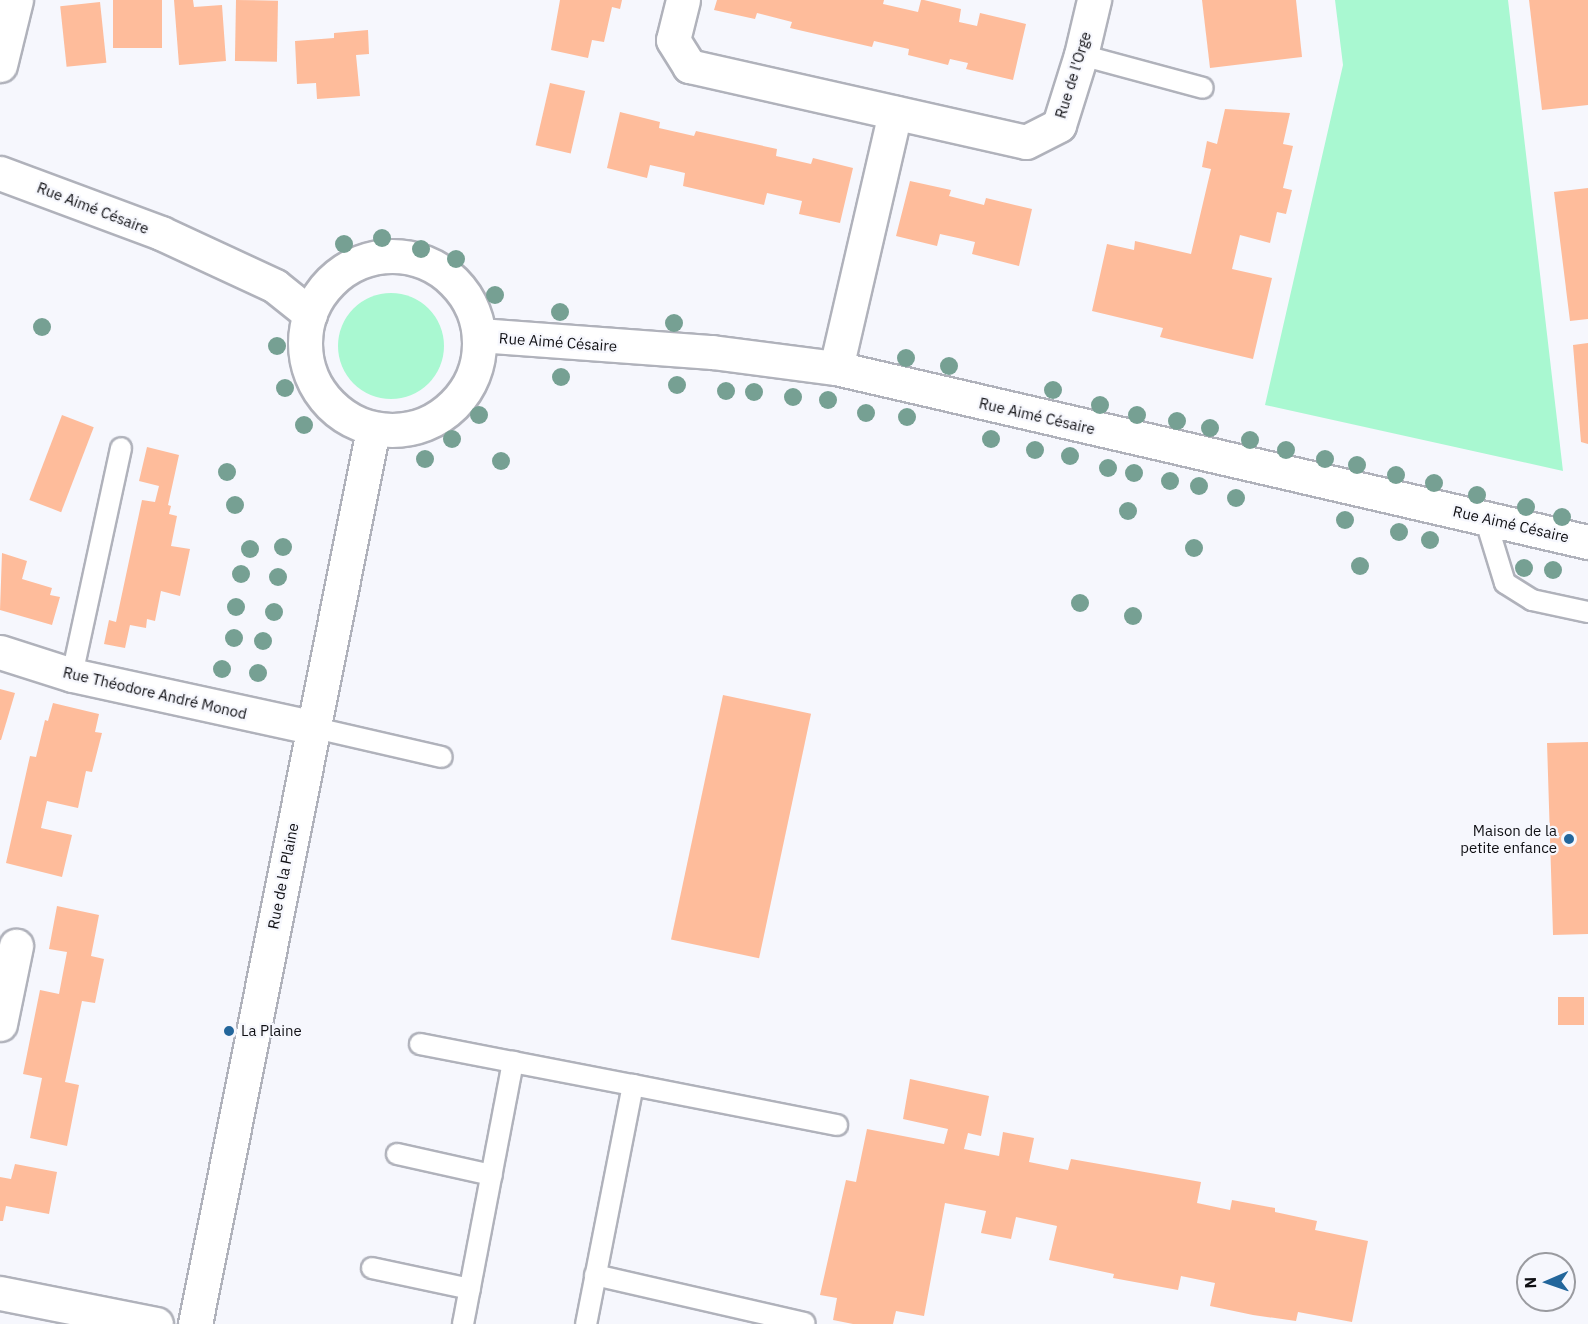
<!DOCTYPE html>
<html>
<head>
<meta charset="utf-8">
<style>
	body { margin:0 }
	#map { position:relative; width:1588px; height:1324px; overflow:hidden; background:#f6f7fd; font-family:"IBM Plex Sans",sans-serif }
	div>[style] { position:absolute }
	.green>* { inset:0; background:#a9f8d1 }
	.round { border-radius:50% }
	.building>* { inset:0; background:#febc9b; transform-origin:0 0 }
	.roads { filter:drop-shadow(2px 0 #b0b2bb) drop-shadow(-2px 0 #b0b2bb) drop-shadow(0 2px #b0b2bb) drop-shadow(0 -2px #b0b2bb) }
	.lane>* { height:20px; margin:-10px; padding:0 10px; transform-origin:10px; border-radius:10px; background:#fff }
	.street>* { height:33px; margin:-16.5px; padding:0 16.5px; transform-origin:16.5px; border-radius:16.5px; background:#fff }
	.street>.ring { margin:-16.5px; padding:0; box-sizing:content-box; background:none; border:33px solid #fff; border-radius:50% }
	.trees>* { width:18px; height:18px; margin:-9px; border-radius:50%; background:#76a093 }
	.dots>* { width:16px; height:16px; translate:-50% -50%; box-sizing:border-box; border:3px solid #f6f7fd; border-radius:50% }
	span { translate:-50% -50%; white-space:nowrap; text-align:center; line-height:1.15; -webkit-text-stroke:4.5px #f6f7fd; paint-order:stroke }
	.street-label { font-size:15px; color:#101014 }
	.poi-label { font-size:15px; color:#101014 }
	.right { translate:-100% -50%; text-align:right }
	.left { translate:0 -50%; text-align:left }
	.north { position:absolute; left:1516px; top:1252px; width:60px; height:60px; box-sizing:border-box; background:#f6f7fd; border:2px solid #9a9ba0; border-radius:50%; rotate:268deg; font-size:16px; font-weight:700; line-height:24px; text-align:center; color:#101014 }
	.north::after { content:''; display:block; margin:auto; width:21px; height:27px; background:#23669b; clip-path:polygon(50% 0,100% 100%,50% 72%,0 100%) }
</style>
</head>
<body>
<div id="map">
	<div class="green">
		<div style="clip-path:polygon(1335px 0,1508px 0,1563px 471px,1265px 405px,1343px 65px)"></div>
		<div class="round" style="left:338px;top:293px;width:106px;height:106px"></div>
	</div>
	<div class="building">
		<div style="left:113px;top:0;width:49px;height:48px"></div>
		<div style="clip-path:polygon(174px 0,193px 0,194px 7px,222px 5px,226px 61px,179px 65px)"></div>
		<div style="left:236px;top:0;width:42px;height:61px;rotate:1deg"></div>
		<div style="clip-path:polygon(560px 0,622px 0,620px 9px,612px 7px,604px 42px,592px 40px,588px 58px,551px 50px)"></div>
		<div style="clip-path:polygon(717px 0,884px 0,883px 4px,918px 12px,921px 0,924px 0,961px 9px,959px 22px,977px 26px,980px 13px,1026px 24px,1013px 80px,966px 69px,968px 63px,950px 59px,948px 65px,908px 55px,909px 49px,874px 41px,872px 47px,790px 28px,792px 22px,757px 13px,755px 19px,714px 10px)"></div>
		<div style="clip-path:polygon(1202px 0,1296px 0,1302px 57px,1210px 68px)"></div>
		<div style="clip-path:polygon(1529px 0,1588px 0,1588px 105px,1542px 110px)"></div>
		<div style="left:100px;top:2px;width:61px;height:40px;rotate:84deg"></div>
		<div style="clip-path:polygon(368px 30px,369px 54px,356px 55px,360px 96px,317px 99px,316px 83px,297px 84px,295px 41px,334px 38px,334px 33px)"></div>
		<div style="left:550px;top:83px;width:36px;height:64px;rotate:13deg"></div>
		<div style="clip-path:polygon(1225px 109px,1290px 113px,1283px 144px,1293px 146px,1283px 188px,1292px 190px,1286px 214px,1277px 212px,1270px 243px,1240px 235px,1232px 269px,1272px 278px,1253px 359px,1160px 337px,1163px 328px,1092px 311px,1107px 244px,1134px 250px,1135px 241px,1191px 254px,1211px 169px,1202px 167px,1207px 141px,1217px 144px)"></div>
		<div style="clip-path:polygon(620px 112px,660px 122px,659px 128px,694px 136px,696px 131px,777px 149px,776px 156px,811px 164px,813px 158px,853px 168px,840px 223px,799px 214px,802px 201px,767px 193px,764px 205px,683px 186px,685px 173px,668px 169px,650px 165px,647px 178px,607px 168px)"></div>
		<div style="clip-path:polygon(910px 181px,951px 190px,949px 196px,984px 205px,986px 198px,1032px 209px,1019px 266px,972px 254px,975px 242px,958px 238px,940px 234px,937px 246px,896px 236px)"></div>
		<div style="clip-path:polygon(1588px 188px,1588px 319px,1570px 321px,1554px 192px)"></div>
		<div style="clip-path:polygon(1588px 343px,1588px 444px,1581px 442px,1573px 345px)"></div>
		<div style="left:62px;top:415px;width:34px;height:91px;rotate:21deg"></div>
		<div style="clip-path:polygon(147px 447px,179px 455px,168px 505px,171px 506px,169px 514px,177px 516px,171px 546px,190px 549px,180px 596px,161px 591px,155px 621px,147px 619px,146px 628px,130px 625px,125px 648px,104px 644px,109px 620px,116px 622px,142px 500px,155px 502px,159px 486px,139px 481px)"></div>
		<div style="clip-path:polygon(2px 553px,27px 561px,22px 579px,52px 588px,50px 595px,60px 597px,52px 625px,0 610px)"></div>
		<div style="clip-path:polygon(0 689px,15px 693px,1px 740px,0 740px)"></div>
		<div style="left:723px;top:695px;width:90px;height:250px;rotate:12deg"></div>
		<div style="clip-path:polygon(53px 703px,99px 714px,95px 732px,102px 733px,92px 772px,86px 771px,78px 808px,47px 801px,41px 828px,72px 835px,62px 877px,6px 863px,30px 756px,36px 757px,45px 720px,48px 721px)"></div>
		<div style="clip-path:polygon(1588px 742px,1588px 934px,1553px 935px,1547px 743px)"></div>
		<div style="clip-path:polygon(57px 906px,99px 915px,91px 956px,104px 959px,95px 1003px,82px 1001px,65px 1082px,79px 1085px,67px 1146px,30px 1138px,42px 1078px,23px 1074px,40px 990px,59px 994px,67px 952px,49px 949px)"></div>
		<div style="left:1558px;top:997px;width:26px;height:28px"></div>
		<div style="clip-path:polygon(910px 1079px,989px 1096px,981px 1136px,968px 1133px,964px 1149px,999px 1156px,1003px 1132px,1034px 1138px,1029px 1162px,1068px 1170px,1071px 1159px,1201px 1182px,1197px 1203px,1230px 1210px,1232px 1200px,1275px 1208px,1275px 1212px,1317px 1221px,1315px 1230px,1368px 1241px,1352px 1322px,1298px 1312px,1296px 1321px,1253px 1315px,1210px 1306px,1215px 1283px,1181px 1276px,1178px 1290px,1113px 1278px,1114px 1274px,1049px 1260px,1057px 1226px,1016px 1217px,1011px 1239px,981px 1233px,986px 1211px,945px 1203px,924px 1316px,896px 1311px,893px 1324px,853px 1324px,833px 1320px,837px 1298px,820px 1295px,846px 1180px,856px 1182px,867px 1129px,944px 1144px,948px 1129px,903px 1119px)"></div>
		<div style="clip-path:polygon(15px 1164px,57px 1172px,49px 1214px,6px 1206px,3px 1221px,0 1221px,0 1177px,11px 1179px)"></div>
	</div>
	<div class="roads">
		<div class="lane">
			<div style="left:1081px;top:55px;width:126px;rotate:15.1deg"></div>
			<div style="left:1485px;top:518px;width:68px;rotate:72.9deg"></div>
			<div style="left:1505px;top:583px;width:32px;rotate:32deg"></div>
			<div style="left:1532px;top:600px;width:57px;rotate:12.1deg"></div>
			<div style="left:72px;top:675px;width:232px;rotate:-77.8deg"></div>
			<div style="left:311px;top:727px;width:134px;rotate:12.9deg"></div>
			<div style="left:420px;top:1044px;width:95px;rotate:11deg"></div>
			<div style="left:633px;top:1085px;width:208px;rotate:11.1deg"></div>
			<div style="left:397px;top:1154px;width:97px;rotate:12.5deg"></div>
			<div style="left:372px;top:1268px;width:100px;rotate:12.1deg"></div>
			<div style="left:595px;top:1275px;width:215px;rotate:12.9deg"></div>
			<div style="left:463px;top:1324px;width:267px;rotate:-79.2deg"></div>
			<div style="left:513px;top:1062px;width:122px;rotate:10.9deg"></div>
			<div style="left:633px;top:1085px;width:244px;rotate:101.1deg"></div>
		</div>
		<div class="street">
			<div style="left:683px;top:0;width:41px;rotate:104deg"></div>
			<div style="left:673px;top:40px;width:31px;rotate:58deg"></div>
			<div style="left:689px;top:66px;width:345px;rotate:12.7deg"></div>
			<div style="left:1026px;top:142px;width:37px;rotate:-27deg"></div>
			<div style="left:1059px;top:125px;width:73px;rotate:-72.6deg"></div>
			<div style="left:1081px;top:55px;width:57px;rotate:-76.7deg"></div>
			<div style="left:0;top:65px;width:67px;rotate:-76.2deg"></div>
			<div style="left:0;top:173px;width:172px;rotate:20.4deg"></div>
			<div style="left:161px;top:233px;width:126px;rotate:24.9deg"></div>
			<div style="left:275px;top:286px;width:45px;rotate:38.7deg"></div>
			<div class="ring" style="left:305px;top:256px;width:141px;height:141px"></div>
			<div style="left:479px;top:335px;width:234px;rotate:4.2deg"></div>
			<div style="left:712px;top:352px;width:125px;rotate:7.4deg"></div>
			<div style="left:836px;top:368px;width:772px;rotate:13.03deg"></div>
			<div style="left:836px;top:368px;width:262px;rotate:-77deg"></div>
			<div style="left:0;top:652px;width:76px;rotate:17.7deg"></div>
			<div style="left:72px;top:675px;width:245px;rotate:12.3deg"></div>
			<div style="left:0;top:1024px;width:80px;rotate:-78.4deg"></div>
			<div style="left:0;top:1293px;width:159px;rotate:11.2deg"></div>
			<div style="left:195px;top:1324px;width:913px;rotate:-78.75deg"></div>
		</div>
	</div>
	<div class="trees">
		<div style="left:382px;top:238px"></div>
		<div style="left:344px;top:244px"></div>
		<div style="left:421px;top:249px"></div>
		<div style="left:456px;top:259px"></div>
		<div style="left:495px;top:295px"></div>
		<div style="left:560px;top:312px"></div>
		<div style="left:674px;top:323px"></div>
		<div style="left:42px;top:327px"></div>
		<div style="left:277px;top:346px"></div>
		<div style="left:906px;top:358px"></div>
		<div style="left:949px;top:366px"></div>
		<div style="left:561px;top:377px"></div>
		<div style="left:677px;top:385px"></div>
		<div style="left:285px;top:388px"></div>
		<div style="left:1053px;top:390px"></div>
		<div style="left:726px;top:391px"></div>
		<div style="left:754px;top:392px"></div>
		<div style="left:793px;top:397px"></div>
		<div style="left:828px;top:400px"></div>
		<div style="left:1100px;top:405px"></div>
		<div style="left:866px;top:413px"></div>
		<div style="left:479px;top:415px"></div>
		<div style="left:1137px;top:415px"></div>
		<div style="left:907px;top:417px"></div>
		<div style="left:1177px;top:421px"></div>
		<div style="left:304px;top:425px"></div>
		<div style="left:1210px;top:428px"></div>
		<div style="left:452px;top:439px"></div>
		<div style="left:991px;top:439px"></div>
		<div style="left:1250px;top:440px"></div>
		<div style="left:1035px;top:450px"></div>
		<div style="left:1286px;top:450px"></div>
		<div style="left:1070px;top:456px"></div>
		<div style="left:425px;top:459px"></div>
		<div style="left:1325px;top:459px"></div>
		<div style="left:501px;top:461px"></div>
		<div style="left:1357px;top:465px"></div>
		<div style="left:1108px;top:468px"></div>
		<div style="left:227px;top:472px"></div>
		<div style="left:1134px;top:473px"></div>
		<div style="left:1396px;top:475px"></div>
		<div style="left:1170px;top:481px"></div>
		<div style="left:1434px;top:483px"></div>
		<div style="left:1199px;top:486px"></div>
		<div style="left:1477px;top:495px"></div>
		<div style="left:1236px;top:498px"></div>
		<div style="left:235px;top:505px"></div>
		<div style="left:1526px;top:507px"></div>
		<div style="left:1128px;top:511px"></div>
		<div style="left:1562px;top:517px"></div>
		<div style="left:1345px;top:520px"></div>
		<div style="left:1399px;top:532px"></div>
		<div style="left:1430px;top:540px"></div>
		<div style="left:283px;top:547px"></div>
		<div style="left:1194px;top:548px"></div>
		<div style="left:250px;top:549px"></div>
		<div style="left:1360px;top:566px"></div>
		<div style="left:1524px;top:568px"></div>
		<div style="left:1553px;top:570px"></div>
		<div style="left:241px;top:574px"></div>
		<div style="left:278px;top:577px"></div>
		<div style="left:1080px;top:603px"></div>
		<div style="left:236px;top:607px"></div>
		<div style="left:274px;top:612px"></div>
		<div style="left:1133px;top:616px"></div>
		<div style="left:234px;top:638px"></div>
		<div style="left:263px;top:641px"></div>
		<div style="left:222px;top:669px"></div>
		<div style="left:258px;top:673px"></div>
	</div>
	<div class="dots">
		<div style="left:1569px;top:839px;background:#23669b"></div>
		<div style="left:229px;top:1031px;background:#23669b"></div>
	</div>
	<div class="street-label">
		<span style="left:1073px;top:75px;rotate:-73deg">Rue de l'Orge</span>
		<span style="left:93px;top:208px;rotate:21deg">Rue Aimé Césaire</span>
		<span style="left:558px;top:342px;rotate:4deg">Rue Aimé Césaire</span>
		<span style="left:1037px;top:416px;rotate:13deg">Rue Aimé Césaire</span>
		<span style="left:1511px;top:524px;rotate:13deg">Rue Aimé Césaire</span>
		<span style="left:155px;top:693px;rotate:13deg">Rue Théodore André Monod</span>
		<span style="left:283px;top:876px;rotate:-79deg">Rue de la Plaine</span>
	</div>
	<div class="poi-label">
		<span class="right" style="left:1557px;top:839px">Maison de la<br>petite enfance</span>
		<span class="left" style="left:241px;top:1031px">La Plaine</span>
	</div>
	<div class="north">N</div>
</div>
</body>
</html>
